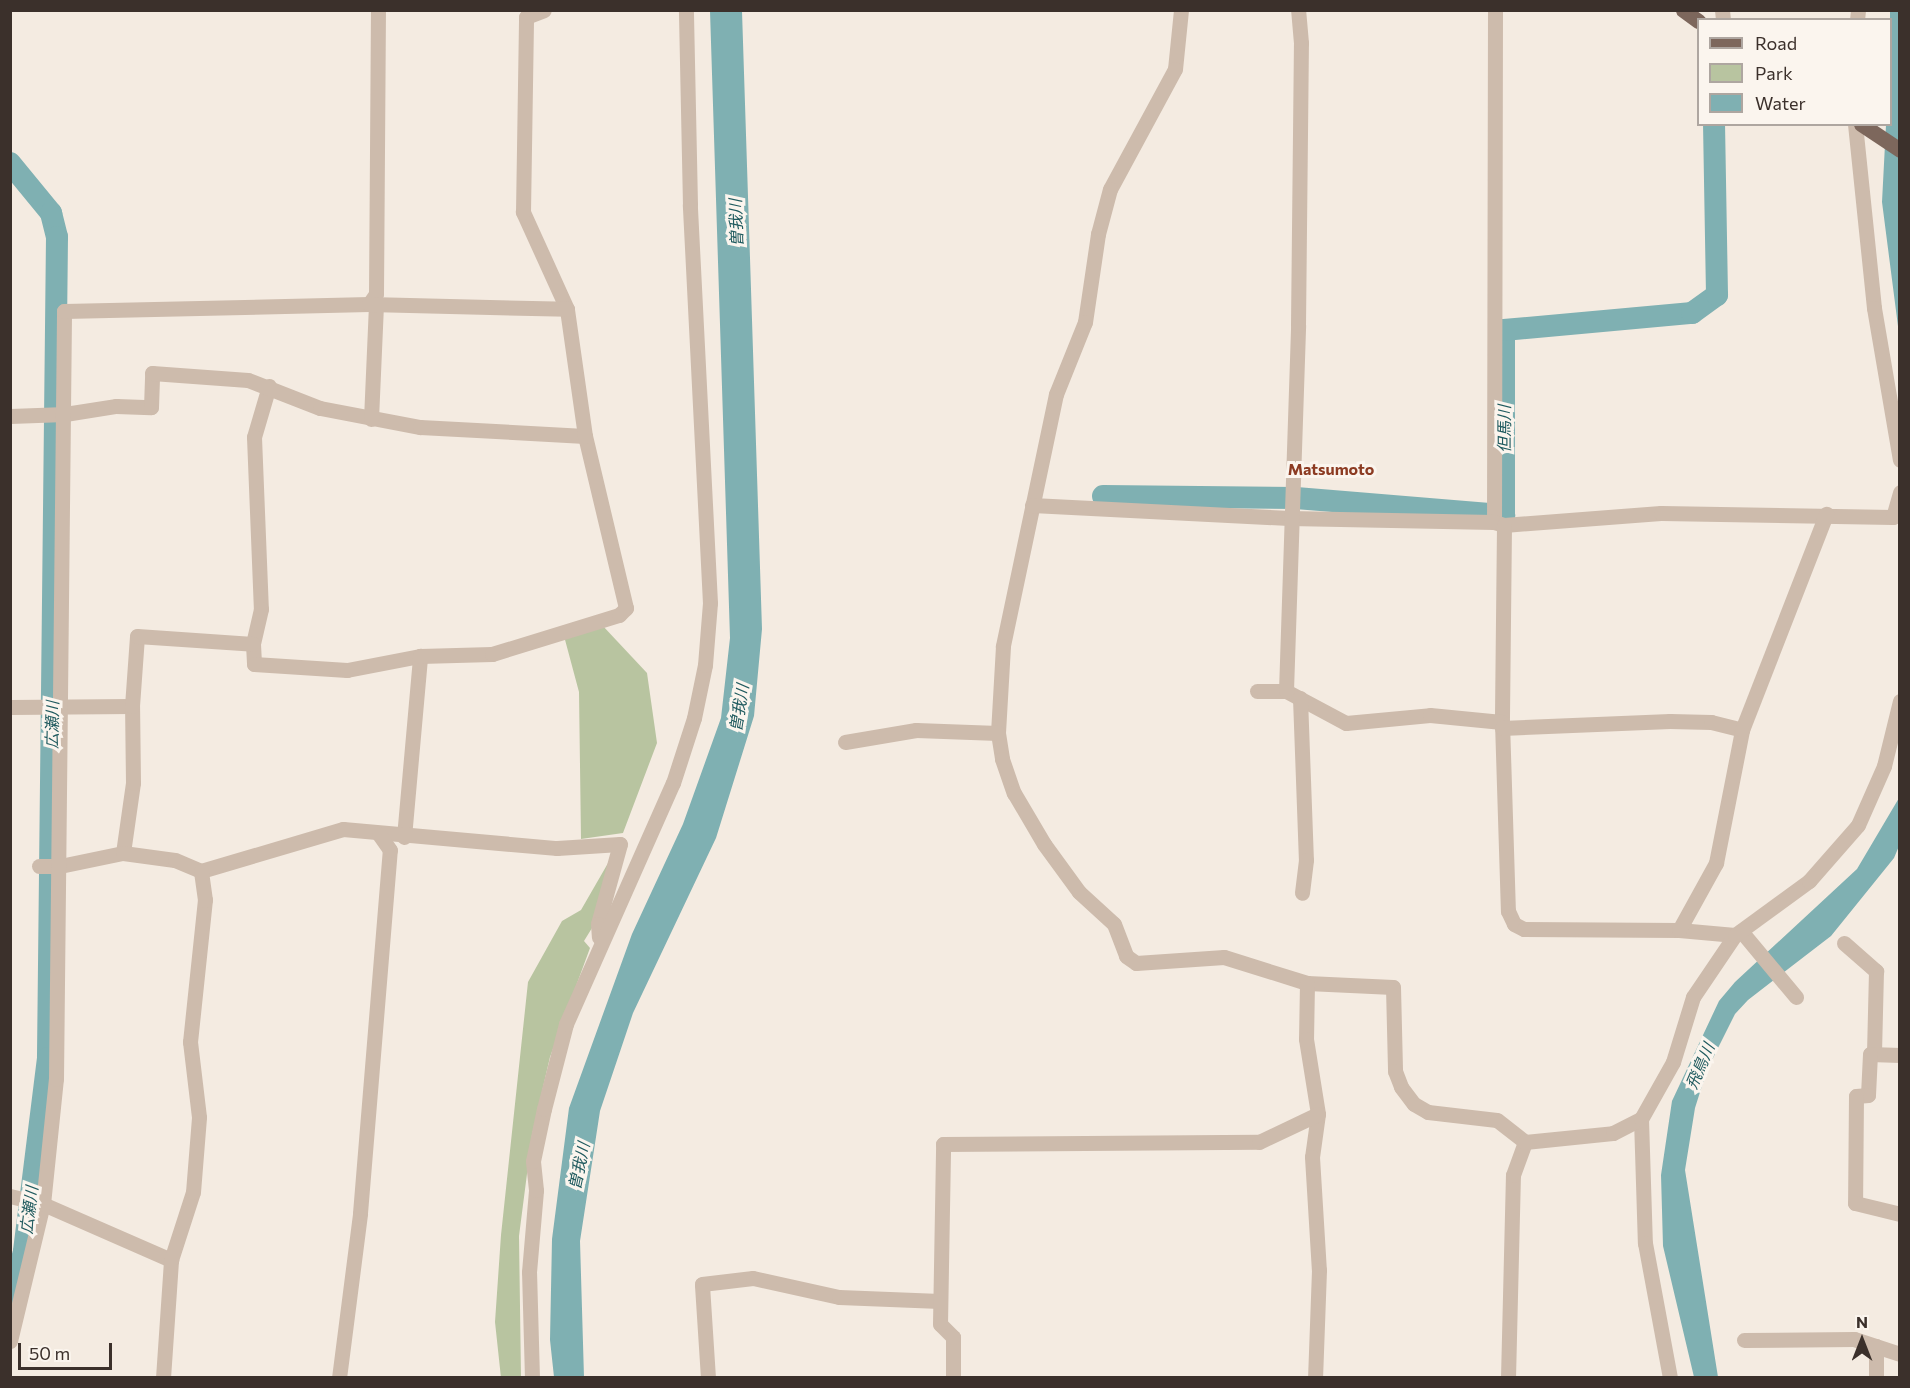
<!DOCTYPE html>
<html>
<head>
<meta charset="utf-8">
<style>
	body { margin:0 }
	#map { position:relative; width:1910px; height:1388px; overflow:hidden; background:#f4ebe1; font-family:Commissioner,"Noto Sans JP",sans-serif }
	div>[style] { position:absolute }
	.green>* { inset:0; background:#b8c4a0 }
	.water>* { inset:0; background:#7fb0b2 }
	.river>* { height:22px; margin:-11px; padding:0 11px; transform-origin:11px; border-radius:11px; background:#7fb0b2 }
	.minor>* { height:15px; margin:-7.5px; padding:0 7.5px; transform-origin:7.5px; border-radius:7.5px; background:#cdbbac }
	.major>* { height:15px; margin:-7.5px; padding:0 7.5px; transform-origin:7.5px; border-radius:7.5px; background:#7d675c }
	span { translate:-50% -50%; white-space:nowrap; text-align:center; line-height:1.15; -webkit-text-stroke:6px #fbf5ee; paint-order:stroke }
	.water-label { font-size:16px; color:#1f5a5e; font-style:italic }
	.neighbourhood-label { font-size:16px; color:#8c3b22; font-weight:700 }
	.frame { position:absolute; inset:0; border:12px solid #3b302b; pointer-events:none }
	.legend { position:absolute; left:1697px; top:18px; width:195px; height:108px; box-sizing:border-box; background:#fbf5ee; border:2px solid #aea6a0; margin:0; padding:8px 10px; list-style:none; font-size:18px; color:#3b302b }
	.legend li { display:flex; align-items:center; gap:12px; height:30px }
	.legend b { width:30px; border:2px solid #aea6a0 }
	.north { position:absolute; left:1832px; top:1310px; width:60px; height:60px; -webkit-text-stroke:4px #fbf5ee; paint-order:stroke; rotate:0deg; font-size:16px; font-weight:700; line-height:24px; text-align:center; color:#3b302b }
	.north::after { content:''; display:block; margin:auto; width:21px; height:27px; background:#3b302b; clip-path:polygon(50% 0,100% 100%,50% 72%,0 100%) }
	.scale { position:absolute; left:18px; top:1343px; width:94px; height:27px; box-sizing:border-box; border:3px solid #3b302b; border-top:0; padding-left:8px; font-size:18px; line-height:21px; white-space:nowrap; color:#3b302b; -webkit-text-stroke:4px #fbf5ee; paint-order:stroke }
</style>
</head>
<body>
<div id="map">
	<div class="green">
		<div style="clip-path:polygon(602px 625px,647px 673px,657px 743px,623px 833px,581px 839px,579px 692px,564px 636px)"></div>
		<div style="clip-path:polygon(615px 851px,592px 928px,584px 941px,590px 948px,550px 1057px,532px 1135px,519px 1236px,521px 1377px,501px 1378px,495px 1322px,501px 1235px,528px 982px,562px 921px,581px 910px)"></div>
	</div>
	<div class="water">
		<div style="clip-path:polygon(710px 11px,742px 11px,762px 629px,754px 716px,716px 838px,633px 1013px,600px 1111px,580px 1241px,584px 1377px,554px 1377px,550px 1340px,552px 1239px,569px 1108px,632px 934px,683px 824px,721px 718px,730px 638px)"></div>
		<div style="clip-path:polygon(1890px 11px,1899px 11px,1899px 334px,1882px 202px,1886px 125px,1890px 124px)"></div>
		<div style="clip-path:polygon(1899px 798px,1899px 846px,1894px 858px,1831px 936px,1748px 1000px,1735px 1014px,1707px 1070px,1695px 1108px,1685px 1170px,1718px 1377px,1694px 1377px,1663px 1246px,1661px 1175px,1672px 1101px,1719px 1001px,1735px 982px,1857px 869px)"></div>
	</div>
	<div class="river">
		<div style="left:10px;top:163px;width:65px;rotate:50.6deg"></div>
		<div style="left:51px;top:213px;width:25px;rotate:76deg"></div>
		<div style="left:57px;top:237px;width:821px;rotate:90.63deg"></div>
		<div style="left:48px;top:1058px;width:195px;rotate:97.1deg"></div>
		<div style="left:24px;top:1252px;width:48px;rotate:106.9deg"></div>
		<div style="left:1103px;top:496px;width:193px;rotate:0.6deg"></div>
		<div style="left:1296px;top:498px;width:209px;rotate:4.7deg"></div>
		<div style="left:1504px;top:515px;width:185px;rotate:-90deg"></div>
		<div style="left:1504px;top:330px;width:189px;rotate:-5.2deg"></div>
		<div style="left:1692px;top:313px;width:31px;rotate:-36deg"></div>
		<div style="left:1717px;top:295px;width:171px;rotate:-91deg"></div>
	</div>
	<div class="minor">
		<div style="left:1181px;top:10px;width:59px;rotate:95.8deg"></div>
		<div style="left:1175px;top:69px;width:136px;rotate:118.4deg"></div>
		<div style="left:1110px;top:189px;width:47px;rotate:104.9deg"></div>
		<div style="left:1098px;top:234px;width:89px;rotate:98.4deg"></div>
		<div style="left:1085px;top:322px;width:78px;rotate:111.9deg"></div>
		<div style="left:1056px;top:394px;width:258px;rotate:101.9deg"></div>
		<div style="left:1003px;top:646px;width:87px;rotate:93.3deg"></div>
		<div style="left:998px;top:733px;width:26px;rotate:81deg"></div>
		<div style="left:1002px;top:759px;width:36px;rotate:71deg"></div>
		<div style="left:1014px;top:793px;width:59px;rotate:59.5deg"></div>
		<div style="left:1044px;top:844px;width:59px;rotate:53.9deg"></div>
		<div style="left:1079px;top:892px;width:47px;rotate:42.4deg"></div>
		<div style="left:1114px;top:924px;width:34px;rotate:69deg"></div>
		<div style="left:1126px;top:956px;width:12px;rotate:35deg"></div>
		<div style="left:1136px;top:963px;width:88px;rotate:-3.9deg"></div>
		<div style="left:1224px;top:957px;width:87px;rotate:17.4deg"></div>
		<div style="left:1307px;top:983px;width:86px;rotate:2.7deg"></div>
		<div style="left:1393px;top:987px;width:84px;rotate:88.6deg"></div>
		<div style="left:1395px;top:1071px;width:17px;rotate:69deg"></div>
		<div style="left:1401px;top:1087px;width:21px;rotate:53deg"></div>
		<div style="left:1414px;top:1104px;width:16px;rotate:30deg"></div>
		<div style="left:1428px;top:1112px;width:69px;rotate:6.6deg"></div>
		<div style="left:1497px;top:1120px;width:36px;rotate:38deg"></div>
		<div style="left:1495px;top:10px;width:512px;rotate:90.11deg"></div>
		<div style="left:1494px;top:522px;width:10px;rotate:17deg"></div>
		<div style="left:1504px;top:525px;width:157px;rotate:-4.4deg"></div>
		<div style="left:1661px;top:513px;width:232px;rotate:1deg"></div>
		<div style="left:1893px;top:517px;width:26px;rotate:-74deg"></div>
		<div style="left:1722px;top:10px;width:10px;rotate:84deg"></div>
		<div style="left:1857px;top:20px;width:10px;rotate:-84deg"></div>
		<div style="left:1855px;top:124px;width:185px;rotate:84.1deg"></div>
		<div style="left:1874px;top:308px;width:154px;rotate:80.3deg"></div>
		<div style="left:369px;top:304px;width:12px;rotate:-55deg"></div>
		<div style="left:376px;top:294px;width:284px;rotate:-89.6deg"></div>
		<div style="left:269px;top:386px;width:53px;rotate:106.4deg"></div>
		<div style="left:254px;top:437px;width:172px;rotate:87.7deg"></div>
		<div style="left:261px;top:609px;width:36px;rotate:103deg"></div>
		<div style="left:253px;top:644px;width:20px;rotate:87deg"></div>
		<div style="left:254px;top:664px;width:93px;rotate:3.7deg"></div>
		<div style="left:347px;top:670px;width:74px;rotate:-10.9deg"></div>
		<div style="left:10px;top:416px;width:55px;rotate:-2.1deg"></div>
		<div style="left:65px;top:414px;width:52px;rotate:-8.9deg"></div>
		<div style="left:116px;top:406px;width:35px;rotate:2deg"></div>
		<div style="left:151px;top:407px;width:34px;rotate:-88deg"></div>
		<div style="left:152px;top:373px;width:96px;rotate:4.2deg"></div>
		<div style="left:248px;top:380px;width:77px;rotate:21.3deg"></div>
		<div style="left:320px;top:408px;width:102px;rotate:10.8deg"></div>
		<div style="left:420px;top:427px;width:165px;rotate:3.1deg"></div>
		<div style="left:371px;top:419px;width:115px;rotate:-87.5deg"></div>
		<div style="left:1032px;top:505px;width:257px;rotate:2.9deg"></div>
		<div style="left:1289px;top:518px;width:205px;rotate:1.1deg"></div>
		<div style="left:1504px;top:525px;width:197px;rotate:90.6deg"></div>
		<div style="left:1502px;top:722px;width:189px;rotate:88.2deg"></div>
		<div style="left:1508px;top:911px;width:14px;rotate:65deg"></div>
		<div style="left:1514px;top:924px;width:11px;rotate:27deg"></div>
		<div style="left:1524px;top:929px;width:155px;rotate:0.4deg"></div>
		<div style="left:1679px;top:930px;width:56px;rotate:5.1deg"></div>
		<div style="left:1257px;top:691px;width:29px"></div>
		<div style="left:1286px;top:691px;width:68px;rotate:28.1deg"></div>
		<div style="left:1346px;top:723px;width:84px;rotate:-5.4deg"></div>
		<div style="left:1430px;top:715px;width:72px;rotate:5.6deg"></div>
		<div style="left:1286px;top:691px;width:366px;rotate:-88.1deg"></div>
		<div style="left:1298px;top:325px;width:282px;rotate:-89.4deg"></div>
		<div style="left:1301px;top:43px;width:33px;rotate:-95deg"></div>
		<div style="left:1300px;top:698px;width:162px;rotate:87.9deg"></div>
		<div style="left:1306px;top:860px;width:33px;rotate:97deg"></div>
		<div style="left:10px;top:707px;width:122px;rotate:-0.5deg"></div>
		<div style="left:1502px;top:728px;width:168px;rotate:-2.4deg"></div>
		<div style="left:1670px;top:721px;width:41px;rotate:1.4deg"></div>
		<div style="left:1711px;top:722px;width:32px;rotate:14deg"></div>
		<div style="left:845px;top:742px;width:72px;rotate:-9.6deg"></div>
		<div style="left:916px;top:730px;width:82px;rotate:2.1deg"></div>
		<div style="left:404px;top:837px;width:182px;rotate:-84.9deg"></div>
		<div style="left:420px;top:656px;width:72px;rotate:-1.6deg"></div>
		<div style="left:492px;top:654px;width:133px;rotate:-17.1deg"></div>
		<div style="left:619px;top:615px;width:10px;rotate:-45deg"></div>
		<div style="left:626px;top:608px;width:177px;rotate:-103.4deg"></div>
		<div style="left:585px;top:436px;width:128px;rotate:-98.1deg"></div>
		<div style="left:567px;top:309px;width:107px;rotate:-114.4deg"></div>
		<div style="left:523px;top:212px;width:195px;rotate:-89.1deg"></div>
		<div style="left:526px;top:17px;width:19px;rotate:-21deg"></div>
		<div style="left:123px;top:853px;width:71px;rotate:-81.9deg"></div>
		<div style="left:133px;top:783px;width:77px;rotate:-90.7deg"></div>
		<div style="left:132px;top:706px;width:70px;rotate:-85.9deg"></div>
		<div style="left:137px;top:636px;width:116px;rotate:3.9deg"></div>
		<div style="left:39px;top:866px;width:21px"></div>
		<div style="left:60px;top:866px;width:64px;rotate:-11.7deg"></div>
		<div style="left:123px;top:853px;width:52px;rotate:7.7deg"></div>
		<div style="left:175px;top:860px;width:28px;rotate:23deg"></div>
		<div style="left:201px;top:871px;width:148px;rotate:-16.5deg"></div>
		<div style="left:343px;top:829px;width:215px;rotate:5.1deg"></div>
		<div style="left:557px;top:848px;width:63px;rotate:-3.6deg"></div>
		<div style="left:620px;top:844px;width:83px;rotate:105.4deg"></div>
		<div style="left:598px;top:924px;width:13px;rotate:86deg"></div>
		<div style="left:1679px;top:930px;width:77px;rotate:-61.1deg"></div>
		<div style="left:1716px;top:863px;width:136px;rotate:-78.9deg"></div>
		<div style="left:1742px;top:730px;width:232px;rotate:-68.7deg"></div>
		<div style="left:1741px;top:931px;width:86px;rotate:50.2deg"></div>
		<div style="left:1844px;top:943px;width:43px;rotate:41.2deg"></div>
		<div style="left:1876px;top:971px;width:83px;rotate:91.4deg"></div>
		<div style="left:1307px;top:983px;width:56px;rotate:91deg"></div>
		<div style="left:1306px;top:1039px;width:76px;rotate:80.9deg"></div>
		<div style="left:1318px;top:1114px;width:43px;rotate:97.9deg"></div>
		<div style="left:1312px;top:1157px;width:113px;rotate:86.5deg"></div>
		<div style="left:1319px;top:1270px;width:108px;rotate:92.1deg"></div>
		<div style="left:1900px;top:1055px;width:30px;rotate:-178deg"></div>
		<div style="left:1870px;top:1054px;width:41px;rotate:92.8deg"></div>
		<div style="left:1868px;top:1095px;width:12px;rotate:175deg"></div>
		<div style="left:1856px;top:1096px;width:107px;rotate:90.5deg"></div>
		<div style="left:1855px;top:1203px;width:46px;rotate:13.7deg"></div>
		<div style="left:1641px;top:1119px;width:124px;rotate:88.2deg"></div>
		<div style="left:1645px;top:1243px;width:137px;rotate:79.5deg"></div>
		<div style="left:10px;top:1196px;width:34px;rotate:14deg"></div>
		<div style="left:43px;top:1204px;width:140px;rotate:23.6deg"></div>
		<div style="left:1744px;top:1340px;width:110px;rotate:-0.5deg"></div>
		<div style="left:1854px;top:1339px;width:48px;rotate:18.1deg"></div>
		<div style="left:10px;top:1341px;width:141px;rotate:-76.5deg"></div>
		<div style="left:43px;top:1204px;width:126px;rotate:-84.1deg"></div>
		<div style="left:56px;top:1079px;width:768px;rotate:-89.4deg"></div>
		<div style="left:64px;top:311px;width:305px;rotate:-1.3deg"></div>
		<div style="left:369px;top:304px;width:198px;rotate:1.4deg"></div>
		<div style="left:1876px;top:1346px;width:32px;rotate:90deg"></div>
		<div style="left:163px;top:1378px;width:118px;rotate:-86.1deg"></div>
		<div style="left:171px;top:1260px;width:71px;rotate:-72.1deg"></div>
		<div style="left:193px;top:1192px;width:75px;rotate:-85.4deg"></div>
		<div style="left:199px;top:1117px;width:76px;rotate:-96.8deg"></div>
		<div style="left:190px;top:1042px;width:143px;rotate:-84deg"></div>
		<div style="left:205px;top:900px;width:29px;rotate:-98deg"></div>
		<div style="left:339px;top:1378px;width:166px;rotate:-82.7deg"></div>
		<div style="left:360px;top:1213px;width:364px;rotate:-85.3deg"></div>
		<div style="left:390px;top:850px;width:19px;rotate:-125deg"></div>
		<div style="left:532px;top:1378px;width:106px;rotate:-91.6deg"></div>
		<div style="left:529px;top:1272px;width:82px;rotate:-85.1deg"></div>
		<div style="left:536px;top:1190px;width:29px;rotate:-96deg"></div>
		<div style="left:533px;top:1161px;width:53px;rotate:-78.1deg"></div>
		<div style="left:544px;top:1109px;width:88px;rotate:-75.5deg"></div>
		<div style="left:566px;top:1024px;width:264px;rotate:-66.1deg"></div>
		<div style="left:673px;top:783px;width:68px;rotate:-72.1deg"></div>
		<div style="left:694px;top:718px;width:54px;rotate:-78.3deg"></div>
		<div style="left:705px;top:665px;width:62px;rotate:-85.4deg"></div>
		<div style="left:710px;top:603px;width:399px;rotate:-92.9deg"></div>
		<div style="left:690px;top:205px;width:195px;rotate:-91.2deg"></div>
		<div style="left:708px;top:1378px;width:94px;rotate:-93.7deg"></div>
		<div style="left:702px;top:1284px;width:51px;rotate:-6.7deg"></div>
		<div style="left:753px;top:1278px;width:88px;rotate:12.5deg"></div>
		<div style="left:839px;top:1297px;width:101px;rotate:2.3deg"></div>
		<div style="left:953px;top:1378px;width:41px;rotate:-90deg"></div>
		<div style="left:953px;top:1337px;width:18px;rotate:-135deg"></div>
		<div style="left:940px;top:1324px;width:180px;rotate:-89deg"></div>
		<div style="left:943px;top:1144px;width:316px;rotate:-0.4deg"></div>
		<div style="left:1259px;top:1142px;width:65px;rotate:-25.4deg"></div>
		<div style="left:1508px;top:1378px;width:203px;rotate:-88.6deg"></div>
		<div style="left:1513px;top:1175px;width:35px;rotate:-70deg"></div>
		<div style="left:1525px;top:1142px;width:88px;rotate:-5.8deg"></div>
		<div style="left:1613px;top:1133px;width:31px;rotate:-27deg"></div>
		<div style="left:1641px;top:1119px;width:65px;rotate:-60.7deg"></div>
		<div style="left:1673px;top:1062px;width:68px;rotate:-72.9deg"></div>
		<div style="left:1693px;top:997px;width:75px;rotate:-55.9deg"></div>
		<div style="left:1735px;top:935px;width:92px;rotate:-36.1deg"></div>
		<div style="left:1809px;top:881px;width:74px;rotate:-48.8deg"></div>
		<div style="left:1858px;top:825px;width:64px;rotate:-66.2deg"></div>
		<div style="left:1884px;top:766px;width:67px;rotate:-76.2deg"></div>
	</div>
	<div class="major">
		<div style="left:1683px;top:10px;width:19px;rotate:36deg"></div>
		<div style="left:1861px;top:124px;width:47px;rotate:33.7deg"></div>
	</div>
	<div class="water-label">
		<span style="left:736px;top:223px;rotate:-92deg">曽我川</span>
		<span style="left:1504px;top:429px;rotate:-90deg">但馬川</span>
		<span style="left:739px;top:708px;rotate:-81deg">曽我川</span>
		<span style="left:52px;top:725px;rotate:-89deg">広瀬川</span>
		<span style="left:1700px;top:1066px;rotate:-67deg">飛鳥川</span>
		<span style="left:579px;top:1166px;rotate:-78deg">曽我川</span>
		<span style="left:29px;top:1210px;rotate:-83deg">広瀬川</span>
	</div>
	<div class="neighbourhood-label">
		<span style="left:1331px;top:469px">Matsumoto</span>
	</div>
	<div class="frame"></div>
	<ul class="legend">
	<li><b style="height:8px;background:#7d675c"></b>Road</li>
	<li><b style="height:16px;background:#b8c4a0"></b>Park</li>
	<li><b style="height:16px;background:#7fb0b2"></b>Water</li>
	</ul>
	<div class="north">N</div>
	<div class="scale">50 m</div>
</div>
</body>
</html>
